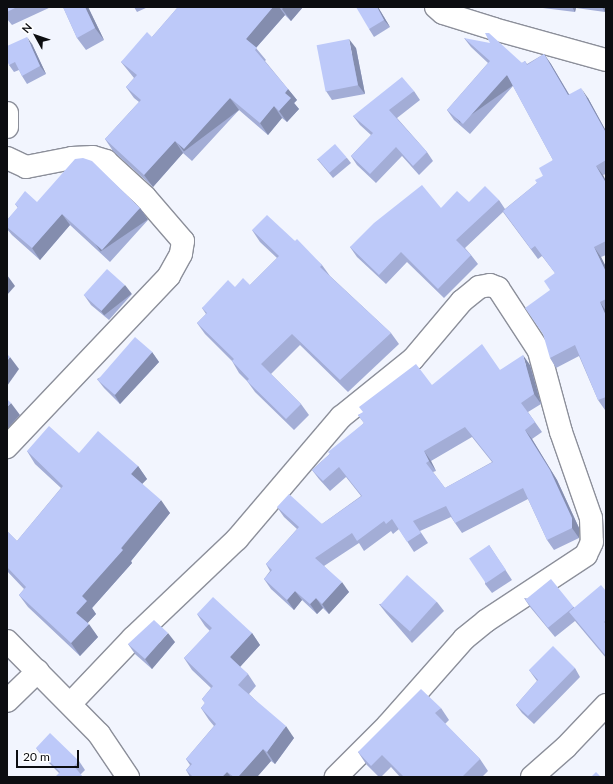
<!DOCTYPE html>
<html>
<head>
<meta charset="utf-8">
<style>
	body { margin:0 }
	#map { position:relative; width:613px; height:784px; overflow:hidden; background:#f2f5fe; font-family:Lato,sans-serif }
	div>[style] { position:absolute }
	.roads { filter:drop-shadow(1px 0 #8c8f9a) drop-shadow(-1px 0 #8c8f9a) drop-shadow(0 1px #8c8f9a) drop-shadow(0 -1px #8c8f9a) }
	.street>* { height:22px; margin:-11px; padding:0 11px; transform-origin:11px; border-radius:11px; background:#fff }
	.wall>* { inset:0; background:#a3add6 }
	.shaded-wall>* { inset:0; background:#848dae; transform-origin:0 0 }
	.building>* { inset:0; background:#bdc9f9; transform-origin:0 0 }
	span { translate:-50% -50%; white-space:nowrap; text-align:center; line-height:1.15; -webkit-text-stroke:3.5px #fff; paint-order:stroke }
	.frame { position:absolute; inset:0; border:8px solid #0c0d10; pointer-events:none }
	.north { position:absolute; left:16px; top:16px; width:40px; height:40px; -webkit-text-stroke:3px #fff; paint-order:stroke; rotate:310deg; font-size:11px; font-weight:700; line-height:16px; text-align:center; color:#0c0d10 }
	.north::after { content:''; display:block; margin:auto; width:14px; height:18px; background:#0c0d10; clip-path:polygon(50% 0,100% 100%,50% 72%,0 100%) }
	.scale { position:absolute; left:16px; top:750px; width:63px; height:18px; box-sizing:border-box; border:2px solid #0c0d10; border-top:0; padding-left:5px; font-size:12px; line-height:14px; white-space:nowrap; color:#0c0d10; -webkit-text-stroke:3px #fff; paint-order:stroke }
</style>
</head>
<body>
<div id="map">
	<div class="roads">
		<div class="street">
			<div style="left:436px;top:7px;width:9px;rotate:41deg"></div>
			<div style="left:443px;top:13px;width:53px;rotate:17.4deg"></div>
			<div style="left:494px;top:29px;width:116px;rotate:15.5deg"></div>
			<div style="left:7px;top:113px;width:14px;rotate:90deg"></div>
			<div style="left:7px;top:158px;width:21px;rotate:25deg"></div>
			<div style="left:26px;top:167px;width:47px;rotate:-11.1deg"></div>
			<div style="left:72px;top:158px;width:21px;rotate:-3deg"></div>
			<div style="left:93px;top:157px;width:14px;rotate:17deg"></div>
			<div style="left:106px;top:161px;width:53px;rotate:42.7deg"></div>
			<div style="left:145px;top:197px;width:58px;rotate:49.2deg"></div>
			<div style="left:183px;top:241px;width:13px;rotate:99deg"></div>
			<div style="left:181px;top:254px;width:25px;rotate:119deg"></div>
			<div style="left:169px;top:276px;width:236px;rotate:133.5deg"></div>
			<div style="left:7px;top:641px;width:131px;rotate:45.3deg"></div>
			<div style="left:99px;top:734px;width:52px;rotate:56deg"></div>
			<div style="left:7px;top:701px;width:43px;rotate:-44.1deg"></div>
			<div style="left:71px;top:703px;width:90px;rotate:-46.4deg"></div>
			<div style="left:133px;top:638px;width:144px;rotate:-43.6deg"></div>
			<div style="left:237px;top:539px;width:160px;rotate:-49.6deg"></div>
			<div style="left:341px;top:417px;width:92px;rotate:-38.9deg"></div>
			<div style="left:413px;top:359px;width:76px;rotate:-49.8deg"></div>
			<div style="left:462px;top:301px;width:22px;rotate:-39deg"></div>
			<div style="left:479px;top:287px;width:11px;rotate:-10deg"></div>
			<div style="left:490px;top:285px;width:9px;rotate:21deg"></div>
			<div style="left:498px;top:288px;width:75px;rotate:56.9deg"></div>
			<div style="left:539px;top:351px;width:84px;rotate:74.8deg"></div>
			<div style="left:561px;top:432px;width:91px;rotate:70.8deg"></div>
			<div style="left:591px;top:518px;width:24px;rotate:88deg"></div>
			<div style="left:592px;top:542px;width:14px;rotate:115deg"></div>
			<div style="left:586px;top:555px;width:120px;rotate:146.6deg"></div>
			<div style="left:486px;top:621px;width:28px;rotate:141deg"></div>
			<div style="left:464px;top:639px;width:115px;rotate:131.5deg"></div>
			<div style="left:388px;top:725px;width:74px;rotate:135deg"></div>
			<div style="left:532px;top:777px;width:45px;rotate:-41.4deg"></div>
			<div style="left:566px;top:747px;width:58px;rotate:-46.4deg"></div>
		</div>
	</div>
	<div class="wall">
		<div style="clip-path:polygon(7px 7px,51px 7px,12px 25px,7px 19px)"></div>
		<div style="clip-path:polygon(63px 7px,88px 7px,104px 40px,86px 50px,77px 38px)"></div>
		<div style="clip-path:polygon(134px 7px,148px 7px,137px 12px)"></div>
		<div style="clip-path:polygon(178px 7px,303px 7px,291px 21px,285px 15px,256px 48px,266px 60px,265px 61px,297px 100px,294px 103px,299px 109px,287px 122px,282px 118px,268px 135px,239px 110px,192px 161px,183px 153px,153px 187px,113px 151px,105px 139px,139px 102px,134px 98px,126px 87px,134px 78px,130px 73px,121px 62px,152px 37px)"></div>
		<div style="clip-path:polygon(378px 7px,390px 27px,374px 37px,369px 29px)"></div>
		<div style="clip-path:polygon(535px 7px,606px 7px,605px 12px,576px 8px,575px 12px)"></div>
		<div style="clip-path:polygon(464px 38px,522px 63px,525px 61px,527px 64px,544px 54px,551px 64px,569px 94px,588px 98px,606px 131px,606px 174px,603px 175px,606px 181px,606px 255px,601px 257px,606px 267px,606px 410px,605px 410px,598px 400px,579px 356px,556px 368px,550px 358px,550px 290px,555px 273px,542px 256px,538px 259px,503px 212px,465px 248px,471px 255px,478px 264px,444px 298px,407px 262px,386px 284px,357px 257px,350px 247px,441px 208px,469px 202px,499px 200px,505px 209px,537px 183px,543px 176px,553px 160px,513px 86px,470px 134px,454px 120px,447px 110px,488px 63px,471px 47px)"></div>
		<div style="clip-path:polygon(32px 44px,46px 74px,27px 84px,22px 76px,19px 70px,14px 72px,9px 65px)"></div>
		<div style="clip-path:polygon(356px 48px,365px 94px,332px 100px,326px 91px)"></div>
		<div style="clip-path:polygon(414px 91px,420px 100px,397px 118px,427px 152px,433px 161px,419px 175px,402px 156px,376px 183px,357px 165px,351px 156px,371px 135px,360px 125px,353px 116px)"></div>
		<div style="clip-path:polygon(347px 158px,351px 163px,333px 178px,317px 159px)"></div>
		<div style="clip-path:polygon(37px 202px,140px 208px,148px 220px,110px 262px,70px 225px,40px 260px,12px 235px,7px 229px,7px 220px,18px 208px,15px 204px)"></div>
		<div style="clip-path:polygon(252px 230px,295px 241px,322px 265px,330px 276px,391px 333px,399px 344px,348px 392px,300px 345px,271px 374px,301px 404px,309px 415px,294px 430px,255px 392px,247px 381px,239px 373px,232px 361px,205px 334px,197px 323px,206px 314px,202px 308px,235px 287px,250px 285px,277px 258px,260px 242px)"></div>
		<div style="clip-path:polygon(132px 294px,109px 320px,91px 305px,84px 295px)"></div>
		<div style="clip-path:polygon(152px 352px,159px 362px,120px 404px,104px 388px,97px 379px)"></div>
		<div style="clip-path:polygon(evenodd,530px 365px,541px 404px,528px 412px,542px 432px,532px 439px,557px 480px,579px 528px,579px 538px,554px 550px,547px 540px,528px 499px,462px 533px,455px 523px,451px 517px,420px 531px,428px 543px,414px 552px,399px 529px,393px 534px,391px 531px,364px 551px,359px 543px,324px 566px,349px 592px,329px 614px,323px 608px,317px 614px,302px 600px,294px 610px,271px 589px,264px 579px,270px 571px,266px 564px,297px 529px,284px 517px,277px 507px,322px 524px,361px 496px,346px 477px,330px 491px,319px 479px,312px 470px,364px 423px,358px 415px,432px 385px,500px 370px,530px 365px,472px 437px,492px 462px,445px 488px,433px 472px,436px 471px,431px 461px,472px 437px)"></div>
		<div style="clip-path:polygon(27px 451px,79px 453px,138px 466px,147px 479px,142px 484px,170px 513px,131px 561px,132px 563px,92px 608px,96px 614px,87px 623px,98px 637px,80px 656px,28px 607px,19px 595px,24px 589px,7px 571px,7px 531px,17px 541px,61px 488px,35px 464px)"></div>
		<div style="clip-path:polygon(489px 545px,512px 580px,492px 593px,485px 584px)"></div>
		<div style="clip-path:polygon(606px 591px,606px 658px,575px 621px,555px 637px,530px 607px,524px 598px,574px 607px,574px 608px)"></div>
		<div style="clip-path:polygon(437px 602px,444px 611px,412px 643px,386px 613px,379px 604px)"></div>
		<div style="clip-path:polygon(197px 614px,252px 633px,260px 645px,240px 667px,248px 674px,256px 686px,249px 694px,294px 738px,275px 764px,271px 761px,257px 777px,190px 777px,186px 770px,190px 765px,186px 759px,214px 726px,209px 720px,201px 708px,205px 703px,202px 699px,211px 688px,192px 670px,184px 658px,210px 631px,205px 626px)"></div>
		<div style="clip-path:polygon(175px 642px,152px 669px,135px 654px,128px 644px)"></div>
		<div style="clip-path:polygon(575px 668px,580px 677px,534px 724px,522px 713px,516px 705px,537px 681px,529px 670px)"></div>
		<div style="clip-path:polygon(441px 708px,449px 720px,445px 724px,480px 759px,488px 771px,482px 777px,400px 777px,391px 767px,381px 777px,379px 777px,366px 764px,358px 752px)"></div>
		<div style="clip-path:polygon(36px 748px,79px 761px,85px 770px,81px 774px,59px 773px,42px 756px)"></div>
	</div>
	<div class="shaded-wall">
		<div style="clip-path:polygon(85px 7px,88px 7px,104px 40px,95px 28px)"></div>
		<div style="clip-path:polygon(273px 7px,279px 7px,285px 15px,254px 50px,246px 39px)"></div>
		<div style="clip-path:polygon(284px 7px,303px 7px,291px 21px,282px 9px)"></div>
		<div style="clip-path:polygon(377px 7px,378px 7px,390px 27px,384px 20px)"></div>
		<div style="clip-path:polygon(572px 7px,575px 7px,576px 8px,575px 12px)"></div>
		<div style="clip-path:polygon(602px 7px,606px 7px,605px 12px)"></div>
		<div style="clip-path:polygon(27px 37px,32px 44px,46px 74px,40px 66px)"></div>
		<div style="clip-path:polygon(349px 39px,356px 48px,365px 94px,358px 85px)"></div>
		<div style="clip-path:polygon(544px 54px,551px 64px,575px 105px,568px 95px)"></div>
		<div style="left:507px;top:75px;width:12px;height:66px;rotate:55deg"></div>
		<div style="clip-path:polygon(581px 88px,588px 98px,606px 131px,606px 133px)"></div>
		<div style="clip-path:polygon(288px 89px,297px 100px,294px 103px,299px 109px,287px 122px,279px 111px,285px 93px)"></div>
		<div style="left:230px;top:98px;width:15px;height:69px;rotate:53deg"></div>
		<div style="clip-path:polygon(274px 106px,282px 118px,268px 135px,260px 123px)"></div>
		<div style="clip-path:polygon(175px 141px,183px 153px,153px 187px,144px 175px)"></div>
		<div style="clip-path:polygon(596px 166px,603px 175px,606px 181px,606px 183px)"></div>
		<div style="left:140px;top:208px;width:14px;height:57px;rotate:56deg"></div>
		<div style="clip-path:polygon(62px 214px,70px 225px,40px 260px,32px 248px)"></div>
		<div style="clip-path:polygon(594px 247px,601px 257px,606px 267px,606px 272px)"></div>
		<div style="clip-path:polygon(7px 275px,15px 286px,7px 295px)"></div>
		<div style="left:125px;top:285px;width:11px;height:35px;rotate:52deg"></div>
		<div style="clip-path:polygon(600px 302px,606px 311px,606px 316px)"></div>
		<div style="clip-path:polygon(152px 352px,159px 362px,120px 404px,114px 394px)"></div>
		<div style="clip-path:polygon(523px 355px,530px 365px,541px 404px,534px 394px)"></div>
		<div style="clip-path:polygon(10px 357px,19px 369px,7px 386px,7px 361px)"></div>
		<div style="clip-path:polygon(11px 403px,20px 415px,7px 429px,7px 407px)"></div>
		<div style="clip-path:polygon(525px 430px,532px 439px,557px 480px,579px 528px,579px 538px,572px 528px)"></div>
		<div style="clip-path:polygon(424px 451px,431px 461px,436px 471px,429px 461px)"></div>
		<div style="clip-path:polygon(138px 466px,147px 479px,140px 486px,131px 474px)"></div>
		<div style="clip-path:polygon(161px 500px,170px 513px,131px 561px,132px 563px,92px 608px,96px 614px,85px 626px,76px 613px,82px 596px)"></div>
		<div style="clip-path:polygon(342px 582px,349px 592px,329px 614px,322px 604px)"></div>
		<div style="clip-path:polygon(295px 591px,302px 600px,294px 610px,287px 600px)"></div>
		<div style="clip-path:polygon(316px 598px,323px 608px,317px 614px,310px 604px)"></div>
		<div style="clip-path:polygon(89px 624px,98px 637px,80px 656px,71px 643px)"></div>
		<div style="clip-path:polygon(168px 633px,175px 642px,152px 669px,145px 659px)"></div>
		<div style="clip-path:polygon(252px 633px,260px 645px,238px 669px,230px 657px)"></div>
		<div style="clip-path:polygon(286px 726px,294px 738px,275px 764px,267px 752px)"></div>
		<div style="clip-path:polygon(263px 749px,271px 761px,257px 777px,238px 777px)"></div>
		<div style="clip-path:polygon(227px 772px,231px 777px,222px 777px)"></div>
	</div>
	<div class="building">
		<div style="clip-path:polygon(7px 7px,17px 7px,7px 12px)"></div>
		<div style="clip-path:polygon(63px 7px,85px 7px,95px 28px,77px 38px)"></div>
		<div style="clip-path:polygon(178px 7px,273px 7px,246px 39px,257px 48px,255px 50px,288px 89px,285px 93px,291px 98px,279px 111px,274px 106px,260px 123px,230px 98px,184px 149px,175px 141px,144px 175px,105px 139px,141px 100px,126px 87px,137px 75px,121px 62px,147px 32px,152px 37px)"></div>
		<div style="clip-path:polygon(356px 7px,377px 7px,384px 20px,369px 29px)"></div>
		<div style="clip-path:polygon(485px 33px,489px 33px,522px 63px,525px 61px,527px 65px,544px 54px,568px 95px,581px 88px,605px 131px,606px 131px,606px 160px,596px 166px,606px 183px,606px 241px,594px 247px,606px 272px,606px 299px,600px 302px,606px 316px,606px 397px,598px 400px,575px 345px,550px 358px,543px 334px,525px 308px,550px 290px,544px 281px,555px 273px,535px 246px,531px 249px,503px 211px,537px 183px,535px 180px,543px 176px,539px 168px,553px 160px,507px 75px,463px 124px,447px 110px,490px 61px,464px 38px,490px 43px)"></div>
		<div style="clip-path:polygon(27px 37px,40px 66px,22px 76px,15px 62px,9px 65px,7px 61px,7px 46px)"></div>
		<div style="left:349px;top:39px;width:47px;height:33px;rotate:79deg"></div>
		<div style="clip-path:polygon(402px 77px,414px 91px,389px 110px,427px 152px,413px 166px,396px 147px,370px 174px,351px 156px,373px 133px,353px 116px)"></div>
		<div style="left:335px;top:144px;width:18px;height:23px;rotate:49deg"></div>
		<div style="clip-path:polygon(83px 158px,92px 161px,140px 208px,102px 250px,62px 214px,32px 248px,7px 227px,7px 220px,18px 207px,15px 204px,25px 191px,37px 202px,75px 159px)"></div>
		<div style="clip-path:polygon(422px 185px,441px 208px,457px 191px,469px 202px,485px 186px,499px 200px,456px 240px,471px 255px,438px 289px,401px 252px,379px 275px,350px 247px,374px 223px)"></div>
		<div style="clip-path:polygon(267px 215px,295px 241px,297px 239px,322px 265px,320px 267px,391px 333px,340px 380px,292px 334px,261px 364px,301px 404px,286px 419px,247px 381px,249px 379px,232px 361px,234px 359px,197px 323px,207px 313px,202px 308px,228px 280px,235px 287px,243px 278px,250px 285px,279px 256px,252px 230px)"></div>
		<div style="left:107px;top:269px;width:24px;height:35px;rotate:42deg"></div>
		<div style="left:135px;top:337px;width:23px;height:57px;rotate:41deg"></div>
		<div style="clip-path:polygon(evenodd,482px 344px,500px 370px,523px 355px,534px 394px,521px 403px,535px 422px,525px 430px,550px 470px,572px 518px,572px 528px,547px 540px,523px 488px,455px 523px,446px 506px,413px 521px,421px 533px,407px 542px,392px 519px,386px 524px,384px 521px,357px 541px,352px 533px,315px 558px,342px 582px,322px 604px,316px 598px,310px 604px,295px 591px,287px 600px,264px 579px,272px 570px,266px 564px,299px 527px,277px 507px,289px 494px,322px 524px,362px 496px,339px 467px,323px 481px,312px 470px,330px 454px,328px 452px,364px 423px,358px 415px,363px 412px,359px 407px,416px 364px,432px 385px,482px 344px,465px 427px,493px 462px,445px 488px,426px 463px,429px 461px,424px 451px,465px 427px)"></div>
		<div style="clip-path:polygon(7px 354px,10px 357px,7px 361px)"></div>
		<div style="clip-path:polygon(7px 399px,11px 403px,7px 407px)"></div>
		<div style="clip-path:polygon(49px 426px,79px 453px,98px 431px,138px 466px,131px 474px,161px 500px,121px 548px,123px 550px,82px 596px,87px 601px,76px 613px,89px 624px,71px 643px,19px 595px,26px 587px,7px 567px,7px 531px,17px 541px,63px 486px,27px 451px)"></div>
		<div style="left:489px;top:545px;width:30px;height:24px;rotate:56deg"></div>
		<div style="left:407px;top:575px;width:40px;height:40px;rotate:42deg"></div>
		<div style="left:551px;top:579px;width:36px;height:33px;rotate:51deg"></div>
		<div style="clip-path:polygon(601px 585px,606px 591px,606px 620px,604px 622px,606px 624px,606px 656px,569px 612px)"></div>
		<div style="clip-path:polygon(213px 597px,252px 633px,230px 657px,248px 674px,238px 685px,286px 726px,267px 752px,263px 749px,238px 777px,234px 777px,227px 772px,222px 777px,193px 777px,186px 770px,192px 764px,186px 759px,216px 724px,201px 708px,205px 703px,202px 699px,213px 686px,184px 658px,212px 628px,197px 614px)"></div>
		<div style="clip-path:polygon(154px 620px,168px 633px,145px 659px,128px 644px)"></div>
		<div style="clip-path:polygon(553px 646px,575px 668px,528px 716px,516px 705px,538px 680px,529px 670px)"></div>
		<div style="clip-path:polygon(421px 689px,441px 708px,435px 713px,480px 759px,462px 777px,404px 777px,382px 755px,371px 766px,358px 752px)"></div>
		<div style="clip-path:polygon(50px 733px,79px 761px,74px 766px,83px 777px,55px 777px,60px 772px,36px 748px)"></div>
		<div style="clip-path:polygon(596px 772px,601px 777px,591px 777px)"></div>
	</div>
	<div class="frame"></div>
	<div class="north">N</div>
	<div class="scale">20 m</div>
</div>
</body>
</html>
